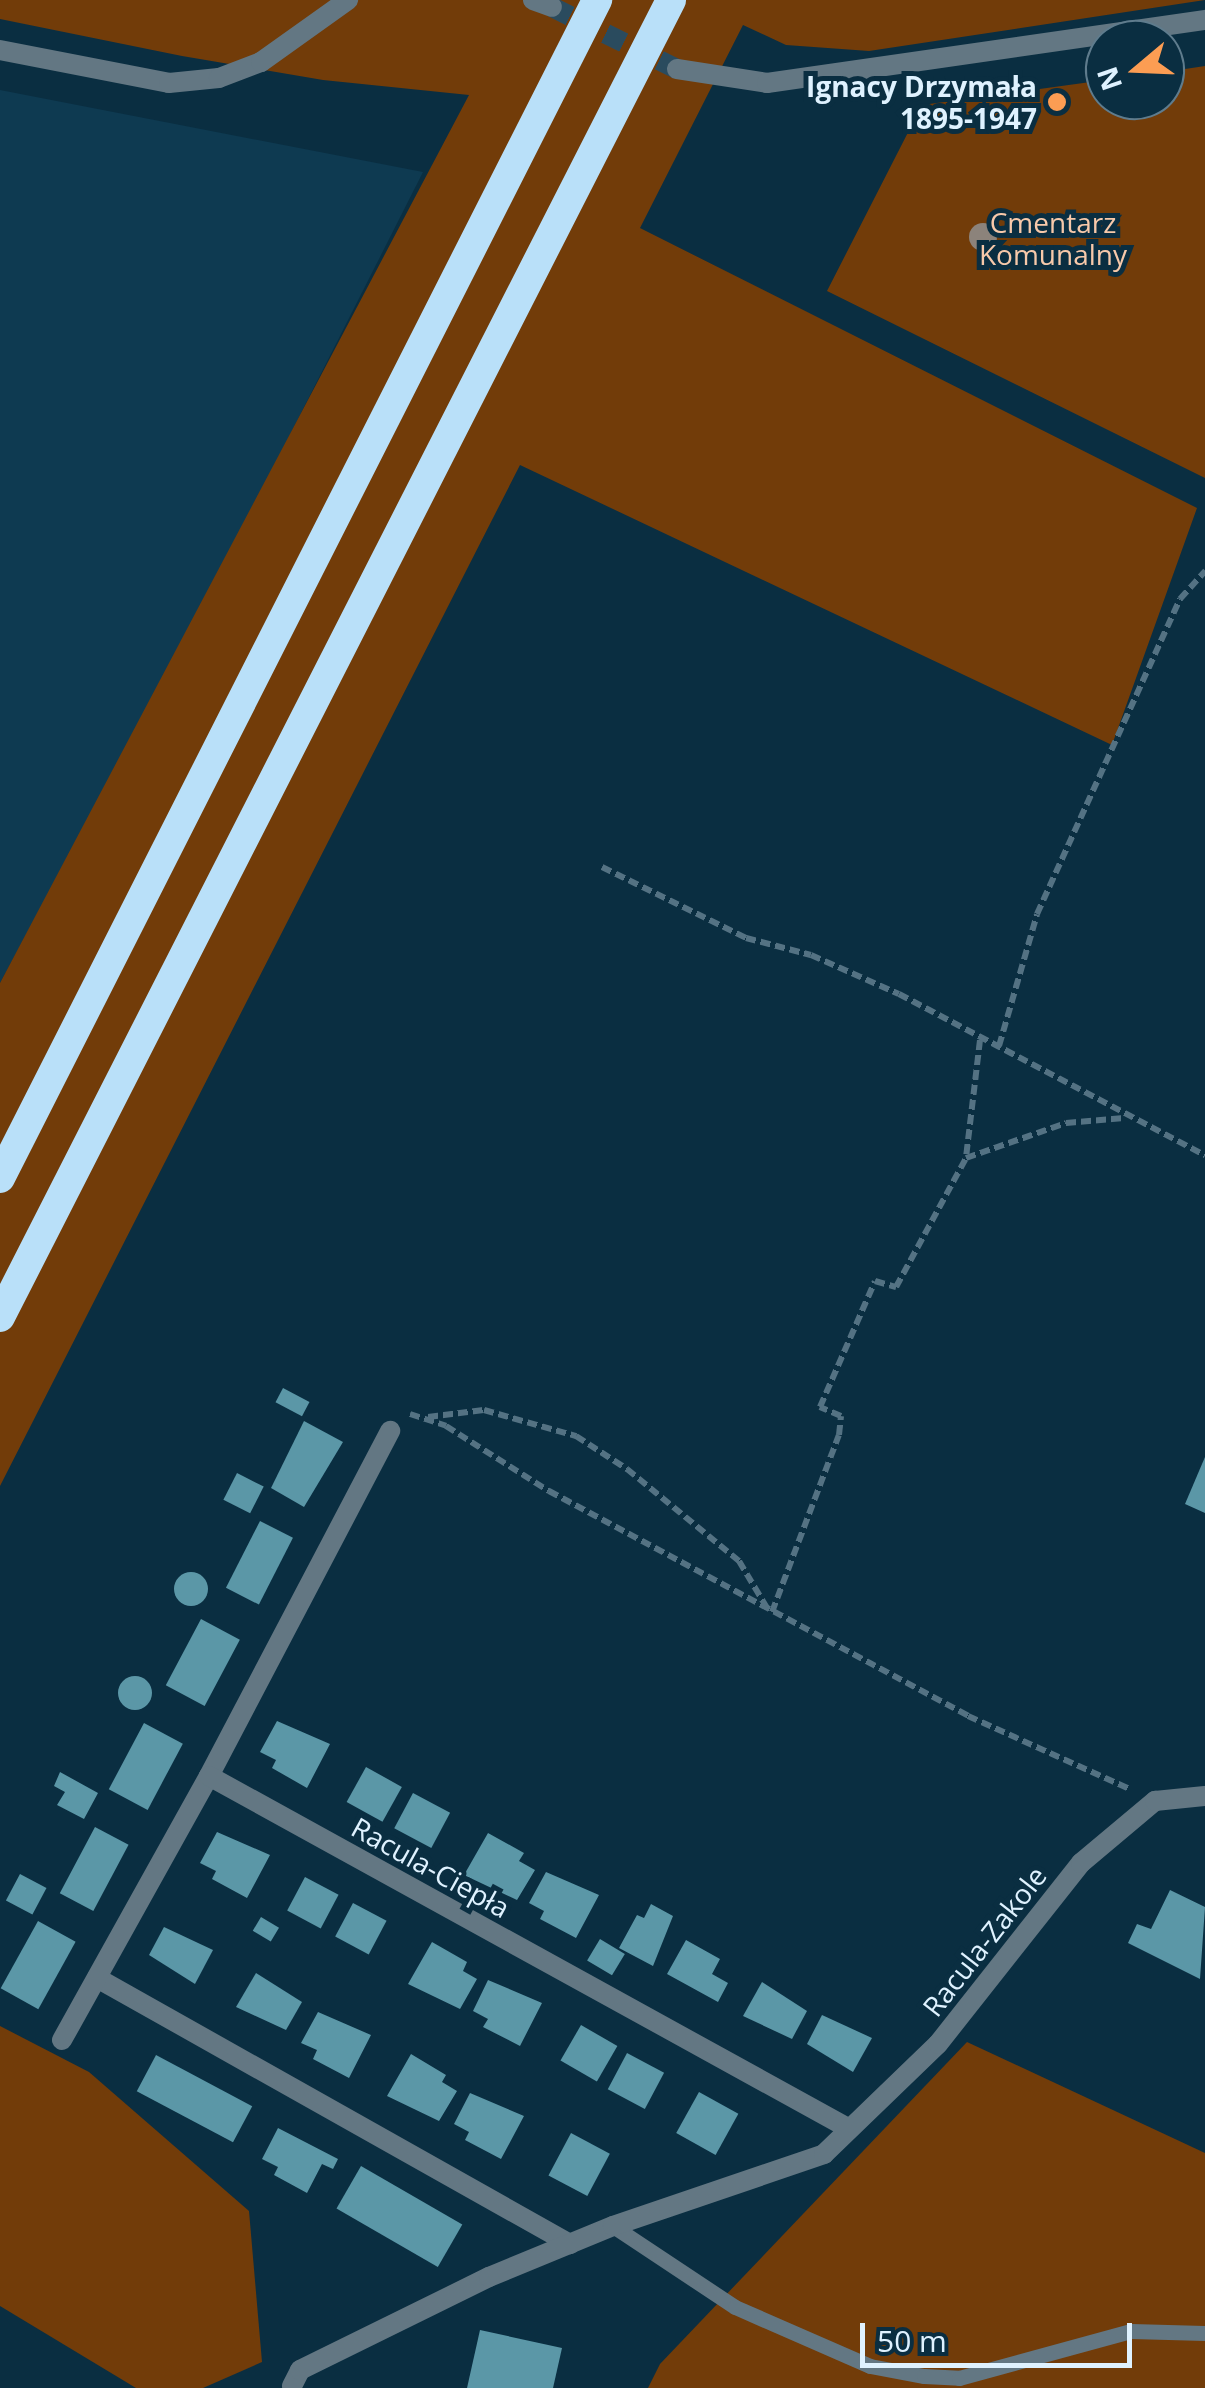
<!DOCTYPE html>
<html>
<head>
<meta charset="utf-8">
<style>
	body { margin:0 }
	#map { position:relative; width:1205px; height:2388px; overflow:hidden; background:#0a2e41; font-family:"Open Sans",sans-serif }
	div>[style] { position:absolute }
	.built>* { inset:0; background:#0e3a51 }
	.green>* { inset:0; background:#723c09 }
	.building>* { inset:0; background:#5b97a7; transform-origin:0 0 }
	.round { border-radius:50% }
	.minor-tunnel>* { height:20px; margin-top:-10px; transform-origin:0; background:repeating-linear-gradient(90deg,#2a4b5e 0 20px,transparent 0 30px) }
	.path>* { height:6px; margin-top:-3px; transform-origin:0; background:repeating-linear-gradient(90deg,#547283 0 10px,transparent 0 15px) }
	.service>* { height:15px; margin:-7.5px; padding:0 7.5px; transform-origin:7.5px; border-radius:7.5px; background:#637783 }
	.minor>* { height:20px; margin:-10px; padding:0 10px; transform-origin:10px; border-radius:10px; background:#637783 }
	.motorway>* { height:30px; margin:-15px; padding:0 15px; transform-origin:15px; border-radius:15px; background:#b9e0f9 }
	.trees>* { width:28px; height:28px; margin:-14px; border-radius:50%; background:#8c837b }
	.dots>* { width:28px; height:28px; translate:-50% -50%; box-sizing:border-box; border:5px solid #0a2e41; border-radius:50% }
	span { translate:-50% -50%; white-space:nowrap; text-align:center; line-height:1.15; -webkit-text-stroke:10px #0a2e41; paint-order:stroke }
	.poi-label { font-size:28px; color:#dff2ff; font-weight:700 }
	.right { translate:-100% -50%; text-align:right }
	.park-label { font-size:28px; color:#f7c9aa }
	.street-label { font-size:28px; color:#dff2ff }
	.north { position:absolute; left:1085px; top:20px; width:100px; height:100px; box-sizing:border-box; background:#0a2e41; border:2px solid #5f7c8d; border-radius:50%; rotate:251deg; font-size:28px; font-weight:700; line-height:40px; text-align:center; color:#dff2ff }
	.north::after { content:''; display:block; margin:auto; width:35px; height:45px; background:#fc9d53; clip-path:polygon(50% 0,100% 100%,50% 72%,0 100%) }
	.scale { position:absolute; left:860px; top:2323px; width:272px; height:45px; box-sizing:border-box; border:5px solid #dff2ff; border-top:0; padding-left:12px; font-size:30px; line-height:35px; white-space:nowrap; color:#dff2ff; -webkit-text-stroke:8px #0a2e41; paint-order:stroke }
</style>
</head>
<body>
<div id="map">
	<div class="built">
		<div style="clip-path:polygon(0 90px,423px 172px,189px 634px,0 983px)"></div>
	</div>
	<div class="green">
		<div style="clip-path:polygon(0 0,1205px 0,869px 51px,786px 45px,743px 25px,640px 228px,1197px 508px,1112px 745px,520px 465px,0 1486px,0 983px,469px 95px,323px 80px,182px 56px,0 19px)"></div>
		<div style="clip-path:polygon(1205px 66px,1205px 478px,827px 291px,922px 105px,1105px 80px,1105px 100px,1165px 100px,1165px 72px)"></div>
		<div style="clip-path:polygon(0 2026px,89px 2072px,249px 2211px,262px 2362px,203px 2388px,136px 2388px,0 2306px)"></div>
		<div style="clip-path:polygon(967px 2042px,1205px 2153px,1205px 2388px,648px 2388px,660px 2364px)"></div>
	</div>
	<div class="building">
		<div style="left:283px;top:1388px;width:30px;height:16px;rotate:28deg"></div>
		<div style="clip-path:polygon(304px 1421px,343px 1442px,304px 1507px,271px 1488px)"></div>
		<div style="clip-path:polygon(1205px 1457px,1205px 1513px,1185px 1504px)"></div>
		<div style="left:237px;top:1473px;width:30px;height:30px;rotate:27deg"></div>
		<div style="left:260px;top:1521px;width:37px;height:75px;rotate:27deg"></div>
		<div class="round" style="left:174px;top:1572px;width:34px;height:34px"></div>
		<div style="left:201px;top:1619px;width:44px;height:75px;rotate:28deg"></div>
		<div class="round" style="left:118px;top:1676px;width:34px;height:34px"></div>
		<div style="clip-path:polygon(277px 1721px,330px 1744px,307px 1788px,272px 1768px,276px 1760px,260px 1752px)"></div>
		<div style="left:144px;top:1723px;width:44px;height:75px;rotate:28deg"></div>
		<div style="left:366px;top:1767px;width:41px;height:40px;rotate:29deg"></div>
		<div style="clip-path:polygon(60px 1772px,98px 1793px,84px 1819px,57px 1805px,65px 1792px,54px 1786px)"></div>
		<div style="left:413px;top:1793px;width:42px;height:40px;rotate:28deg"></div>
		<div style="left:95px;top:1827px;width:38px;height:75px;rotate:28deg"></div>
		<div style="clip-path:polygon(217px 1832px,270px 1855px,247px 1898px,212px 1879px,216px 1871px,200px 1863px)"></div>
		<div style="clip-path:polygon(488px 1833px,524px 1853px,519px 1861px,535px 1870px,517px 1900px,464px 1875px)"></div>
		<div style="clip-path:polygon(546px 1872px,599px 1895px,576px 1938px,540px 1919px,544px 1911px,529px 1903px)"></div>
		<div style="left:20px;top:1874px;width:30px;height:30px;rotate:28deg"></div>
		<div style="left:305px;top:1877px;width:38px;height:38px;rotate:28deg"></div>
		<div style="clip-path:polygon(1170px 1890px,1205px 1907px,1200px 1979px,1128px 1943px,1137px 1924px,1151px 1929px)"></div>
		<div style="left:353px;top:1903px;width:38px;height:38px;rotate:28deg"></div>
		<div style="clip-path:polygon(651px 1904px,673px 1916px,653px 1966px,619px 1948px,637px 1915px,644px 1918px)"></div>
		<div style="left:261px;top:1917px;width:21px;height:16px;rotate:31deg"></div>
		<div style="left:38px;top:1921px;width:43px;height:77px;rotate:29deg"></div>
		<div style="clip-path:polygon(164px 1927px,213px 1950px,195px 1984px,149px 1955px)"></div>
		<div style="left:600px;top:1939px;width:29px;height:25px;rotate:31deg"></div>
		<div style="clip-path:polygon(686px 1940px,720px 1959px,712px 1974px,728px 1983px,718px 2002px,667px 1974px)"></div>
		<div style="clip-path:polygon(432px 1942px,467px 1962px,463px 1971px,477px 1979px,460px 2009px,408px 1984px)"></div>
		<div style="clip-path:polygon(256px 1973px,302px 2002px,286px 2030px,236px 2007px)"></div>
		<div style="clip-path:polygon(488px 1980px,542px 2003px,520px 2046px,483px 2027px,488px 2019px,473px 2011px)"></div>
		<div style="clip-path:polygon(762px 1982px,807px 2011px,792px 2039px,743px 2016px)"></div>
		<div style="clip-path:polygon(318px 2012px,371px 2035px,349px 2078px,313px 2059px,317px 2050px,301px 2043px)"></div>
		<div style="clip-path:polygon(822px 2015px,872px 2038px,853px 2072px,807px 2044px)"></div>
		<div style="left:581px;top:2025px;width:42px;height:41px;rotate:30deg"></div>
		<div style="left:627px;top:2053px;width:42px;height:41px;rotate:28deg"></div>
		<div style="clip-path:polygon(411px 2054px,446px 2075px,442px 2082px,457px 2091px,439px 2121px,387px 2096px)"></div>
		<div style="left:156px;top:2055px;width:109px;height:41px;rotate:28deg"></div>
		<div style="left:699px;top:2092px;width:45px;height:47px;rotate:29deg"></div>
		<div style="clip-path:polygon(470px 2093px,524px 2116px,501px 2159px,465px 2140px,469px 2132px,454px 2124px)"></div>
		<div style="clip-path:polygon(278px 2128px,338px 2159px,333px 2169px,322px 2164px,307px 2193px,274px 2175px,278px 2167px,262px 2159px)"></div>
		<div style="left:571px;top:2133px;width:44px;height:48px;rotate:28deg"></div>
		<div style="left:361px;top:2166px;width:117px;height:49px;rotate:30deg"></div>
		<div style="clip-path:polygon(480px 2330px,562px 2348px,553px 2388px,467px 2388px)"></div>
	</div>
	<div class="minor-tunnel">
		<div style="left:552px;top:7px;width:140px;rotate:26.4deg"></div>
	</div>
	<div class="path">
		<div style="left:602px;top:867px;width:161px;rotate:26.2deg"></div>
		<div style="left:746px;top:938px;width:67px;rotate:14.7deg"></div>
		<div style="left:811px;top:955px;width:96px;rotate:23.9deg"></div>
		<div style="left:899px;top:994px;width:346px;rotate:27.8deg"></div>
		<div style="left:980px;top:1040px;width:119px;rotate:96.8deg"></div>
		<div style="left:966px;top:1158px;width:106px;rotate:-19.3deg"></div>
		<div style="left:1066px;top:1123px;width:58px;rotate:-4.9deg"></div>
		<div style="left:999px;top:1046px;width:137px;rotate:-73.9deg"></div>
		<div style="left:1037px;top:914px;width:346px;rotate:-65.6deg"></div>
		<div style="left:1180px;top:599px;width:38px;rotate:-48deg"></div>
		<div style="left:410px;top:1414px;width:38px;rotate:18deg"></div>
		<div style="left:446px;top:1426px;width:122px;rotate:32.3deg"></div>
		<div style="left:549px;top:1491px;width:476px;rotate:28.2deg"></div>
		<div style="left:968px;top:1716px;width:178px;rotate:24.3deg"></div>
		<div style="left:428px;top:1417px;width:56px;rotate:-7.1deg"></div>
		<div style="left:484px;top:1410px;width:96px;rotate:15.8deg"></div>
		<div style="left:576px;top:1436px;width:61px;rotate:32.9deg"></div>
		<div style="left:627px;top:1469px;width:145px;rotate:39.4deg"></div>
		<div style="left:739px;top:1561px;width:55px;rotate:59.2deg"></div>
		<div style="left:772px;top:1612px;width:189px;rotate:-69.3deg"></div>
		<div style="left:839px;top:1435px;width:19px;rotate:-84deg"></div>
		<div style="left:841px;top:1416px;width:23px;rotate:-157deg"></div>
		<div style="left:820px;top:1407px;width:137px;rotate:-66.4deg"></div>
		<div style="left:875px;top:1281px;width:22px;rotate:16deg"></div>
		<div style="left:896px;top:1287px;width:147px;rotate:-61.5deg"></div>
	</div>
	<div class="service">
		<div style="left:613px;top:2226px;width:146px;rotate:33.6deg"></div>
		<div style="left:735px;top:2307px;width:147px;rotate:23.6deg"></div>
		<div style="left:870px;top:2366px;width:55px;rotate:10.5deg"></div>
		<div style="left:924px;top:2376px;width:35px;rotate:3deg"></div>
		<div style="left:959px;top:2378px;width:178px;rotate:-15.3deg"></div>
		<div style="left:1131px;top:2331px;width:74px;rotate:1.5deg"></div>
	</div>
	<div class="minor">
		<div style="left:533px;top:0;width:20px;rotate:20deg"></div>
		<div style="left:0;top:50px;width:172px;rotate:11deg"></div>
		<div style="left:169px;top:83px;width:50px;rotate:-5.7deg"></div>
		<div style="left:219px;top:78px;width:45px;rotate:-20.9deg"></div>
		<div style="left:261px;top:62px;width:107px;rotate:-35.5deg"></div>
		<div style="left:677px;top:69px;width:91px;rotate:8.8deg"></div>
		<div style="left:767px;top:83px;width:443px;rotate:-8.2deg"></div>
		<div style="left:209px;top:1776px;width:390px;rotate:-62.3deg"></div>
		<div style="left:97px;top:1978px;width:543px;rotate:29.35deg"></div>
		<div style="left:62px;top:2040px;width:302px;rotate:-60.9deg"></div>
		<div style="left:209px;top:1776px;width:730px;rotate:28.85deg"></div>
		<div style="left:292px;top:2386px;width:18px;rotate:-63deg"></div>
		<div style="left:300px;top:2370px;width:211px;rotate:-26.2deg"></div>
		<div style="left:489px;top:2277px;width:134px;rotate:-22.4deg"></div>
		<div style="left:613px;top:2226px;width:223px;rotate:-18.8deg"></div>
		<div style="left:824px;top:2154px;width:158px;rotate:-44deg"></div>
		<div style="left:938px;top:2044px;width:231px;rotate:-51.7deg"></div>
		<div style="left:1081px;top:1863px;width:97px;rotate:-40deg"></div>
		<div style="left:1155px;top:1801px;width:50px;rotate:-5.7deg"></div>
	</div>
	<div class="motorway">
		<div style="left:0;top:1178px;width:1321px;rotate:-63.12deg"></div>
		<div style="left:0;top:1317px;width:1478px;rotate:-63deg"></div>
	</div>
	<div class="trees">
		<div style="left:983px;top:237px"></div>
	</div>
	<div class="dots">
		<div style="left:1057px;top:102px;background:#fc9d53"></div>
	</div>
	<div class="poi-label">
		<span class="right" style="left:1037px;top:102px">Ignacy Drzymała<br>1895-1947</span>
	</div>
	<div class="park-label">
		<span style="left:1053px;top:238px">Cmentarz<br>Komunalny</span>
	</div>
	<div class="street-label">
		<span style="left:431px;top:1867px;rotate:29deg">Racula-Ciepła</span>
		<span style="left:984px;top:1941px;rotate:-52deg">Racula-Zakole</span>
	</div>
	<div class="north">N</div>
	<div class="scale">50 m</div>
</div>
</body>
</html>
